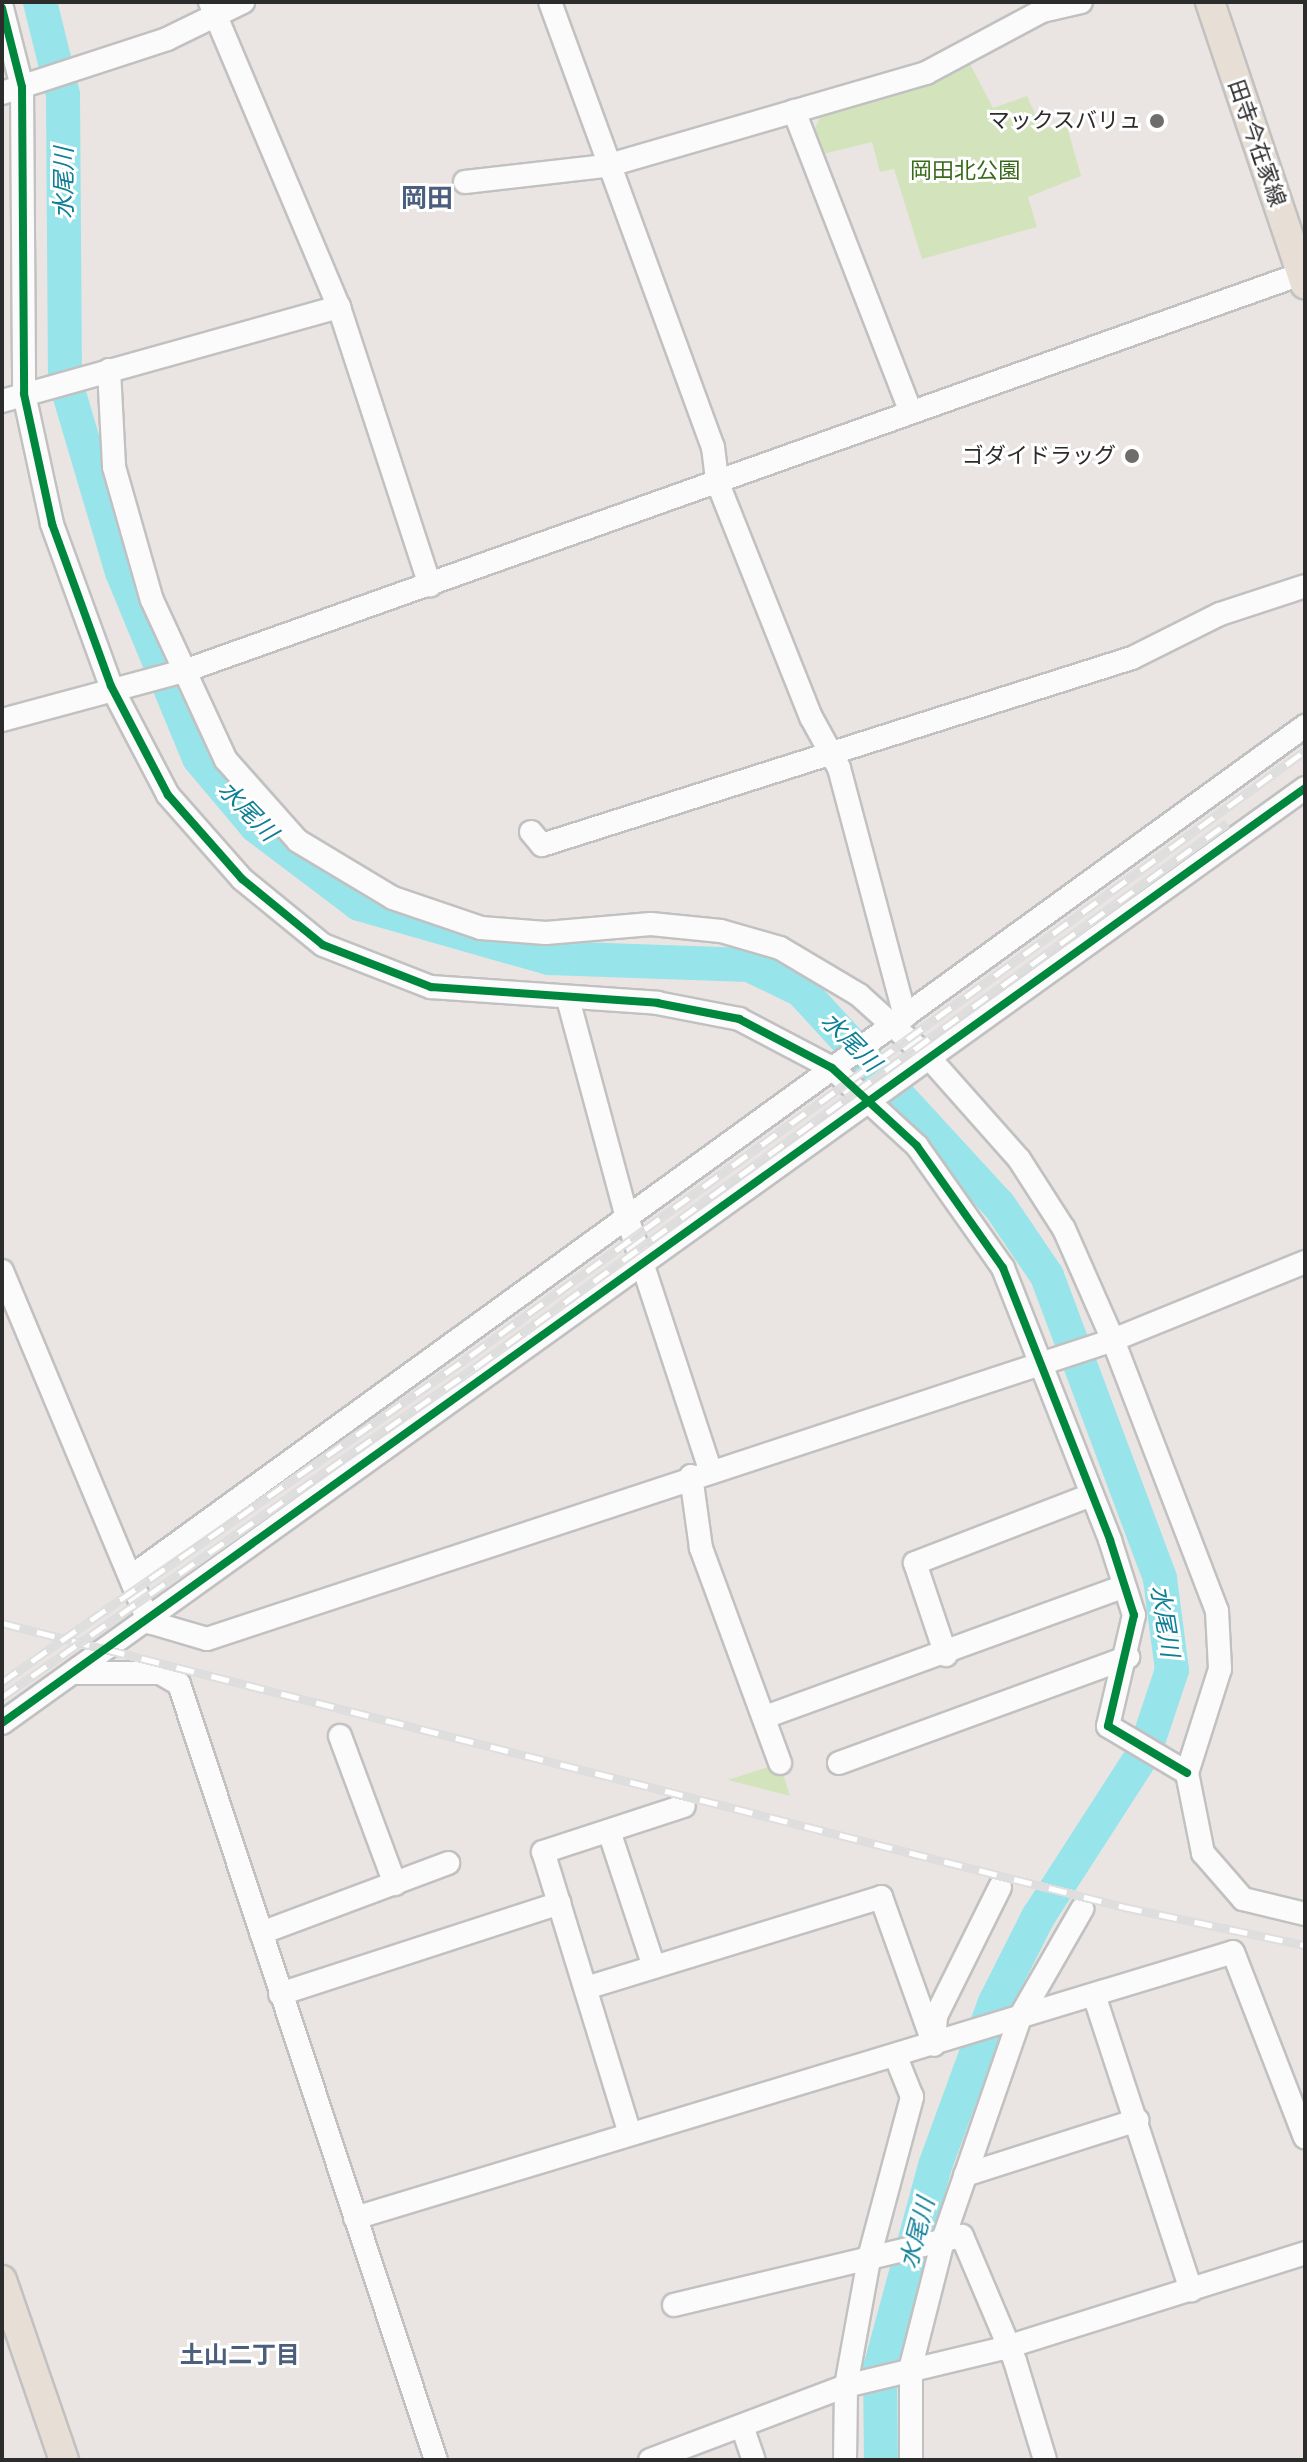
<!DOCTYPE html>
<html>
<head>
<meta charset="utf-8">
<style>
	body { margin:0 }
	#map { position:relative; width:1307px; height:2462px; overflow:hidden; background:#eae5e2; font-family:Mulish,"Noto Sans JP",sans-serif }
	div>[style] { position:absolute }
	.green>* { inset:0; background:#d3e4bc }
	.river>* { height:34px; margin:-17px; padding:0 17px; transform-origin:17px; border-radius:17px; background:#97e4ea }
	.roads { filter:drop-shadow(2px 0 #c2c1c1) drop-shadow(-2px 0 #c2c1c1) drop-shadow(0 2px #c2c1c1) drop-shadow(0 -2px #c2c1c1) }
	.minor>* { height:22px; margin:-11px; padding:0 11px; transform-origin:11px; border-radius:11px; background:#fcfbfb }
	.major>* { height:28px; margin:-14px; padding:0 14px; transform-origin:14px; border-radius:14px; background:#e7dfd5 }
	.rail>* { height:9px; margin-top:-4.5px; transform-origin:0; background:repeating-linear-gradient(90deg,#fff 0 18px,#dededf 0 36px); box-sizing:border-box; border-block:2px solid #dededf }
	.cycleway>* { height:8px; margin:-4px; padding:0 4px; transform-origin:4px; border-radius:4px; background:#00873e }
	.dots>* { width:22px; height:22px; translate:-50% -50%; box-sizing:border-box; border:4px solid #fff; border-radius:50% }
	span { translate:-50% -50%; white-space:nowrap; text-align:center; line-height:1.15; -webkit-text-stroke:6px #fff; paint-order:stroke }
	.poi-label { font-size:22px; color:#2c2c2c }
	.right { translate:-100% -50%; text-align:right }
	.street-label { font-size:22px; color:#2c2c2c }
	.park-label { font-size:22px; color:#396a1b }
	.water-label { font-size:24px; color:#0f7f96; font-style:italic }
	.neighbourhood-label { font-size:24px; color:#4c5e7d; font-weight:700 }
	.quarter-label { font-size:26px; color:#4c5e7d; font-weight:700 }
	.frame { position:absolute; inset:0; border:4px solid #2c2c2c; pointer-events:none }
</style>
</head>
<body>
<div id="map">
	<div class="green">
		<div style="clip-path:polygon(968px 60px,993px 108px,1027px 96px,1042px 129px,1066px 123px,1081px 176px,1028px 197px,1037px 227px,922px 259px,894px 169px,880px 172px,872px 142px,823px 154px,814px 131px,823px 110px)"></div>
		<div style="clip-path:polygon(780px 1763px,790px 1796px,728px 1780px)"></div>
	</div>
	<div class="river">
		<div style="left:40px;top:2px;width:96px;rotate:76.1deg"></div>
		<div style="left:63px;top:95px;width:285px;rotate:89.6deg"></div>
		<div style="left:65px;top:380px;width:200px;rotate:73.5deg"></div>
		<div style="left:122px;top:572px;width:201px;rotate:67.5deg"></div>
		<div style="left:199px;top:758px;width:89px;rotate:50deg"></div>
		<div style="left:256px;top:826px;width:129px;rotate:37.1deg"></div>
		<div style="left:359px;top:904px;width:198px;rotate:15.9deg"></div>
		<div style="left:549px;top:958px;width:200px;rotate:2deg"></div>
		<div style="left:749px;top:965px;width:58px;rotate:25.7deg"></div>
		<div style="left:801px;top:990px;width:292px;rotate:47.4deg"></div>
		<div style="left:999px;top:1205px;width:86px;rotate:55.9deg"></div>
		<div style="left:1047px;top:1276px;width:323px;rotate:69.5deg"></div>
		<div style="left:1160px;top:1579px;width:92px;rotate:82.5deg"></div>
		<div style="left:1172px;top:1670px;width:85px;rotate:108.4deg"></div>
		<div style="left:1145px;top:1751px;width:197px;rotate:122.8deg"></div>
		<div style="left:1038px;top:1917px;width:95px;rotate:116.8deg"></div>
		<div style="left:995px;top:2002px;width:175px;rotate:110.1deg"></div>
		<div style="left:935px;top:2166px;width:209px;rotate:105.2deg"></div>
		<div style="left:880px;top:2368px;width:92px;rotate:89.4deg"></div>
	</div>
	<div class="roads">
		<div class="minor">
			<div style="left:210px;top:2px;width:331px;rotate:67.1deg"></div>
			<div style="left:339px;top:307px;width:293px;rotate:71.9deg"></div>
			<div style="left:550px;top:2px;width:474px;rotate:69.9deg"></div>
			<div style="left:713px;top:447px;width:34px;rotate:83deg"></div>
			<div style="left:717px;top:481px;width:254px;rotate:68.3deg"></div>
			<div style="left:811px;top:717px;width:58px;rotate:61.2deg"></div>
			<div style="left:839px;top:768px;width:257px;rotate:75.1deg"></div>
			<div style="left:2px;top:8px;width:81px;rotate:75.8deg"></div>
			<div style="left:22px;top:87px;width:307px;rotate:89.6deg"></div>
			<div style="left:24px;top:394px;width:133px;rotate:77.8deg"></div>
			<div style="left:52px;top:524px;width:172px;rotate:70deg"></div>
			<div style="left:111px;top:686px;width:123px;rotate:62.4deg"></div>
			<div style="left:168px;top:795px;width:112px;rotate:48.6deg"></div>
			<div style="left:242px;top:879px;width:104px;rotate:39.2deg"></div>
			<div style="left:323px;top:945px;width:116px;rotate:21.3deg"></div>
			<div style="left:431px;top:987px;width:227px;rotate:4deg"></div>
			<div style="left:657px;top:1003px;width:84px;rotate:11deg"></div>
			<div style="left:739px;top:1019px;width:105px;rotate:27.8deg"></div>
			<div style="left:832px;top:1068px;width:115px;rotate:42.5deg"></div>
			<div style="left:917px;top:1146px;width:149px;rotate:54.8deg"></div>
			<div style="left:1003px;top:1268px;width:292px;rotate:68.5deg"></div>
			<div style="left:1110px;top:1540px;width:79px;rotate:72.3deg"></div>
			<div style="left:1134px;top:1615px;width:114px;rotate:103.2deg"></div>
			<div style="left:1108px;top:1726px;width:92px;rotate:30.7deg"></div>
			<div style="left:2px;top:93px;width:174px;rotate:-18.1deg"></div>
			<div style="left:167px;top:39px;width:85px;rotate:-26deg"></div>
			<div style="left:794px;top:111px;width:321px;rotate:68.8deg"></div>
			<div style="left:465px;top:182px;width:142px;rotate:-6.5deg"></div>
			<div style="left:606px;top:166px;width:333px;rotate:-16.2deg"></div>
			<div style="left:926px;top:73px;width:132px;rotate:-28.1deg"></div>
			<div style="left:1042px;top:11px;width:40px;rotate:-13deg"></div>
			<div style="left:109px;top:370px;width:97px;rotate:87deg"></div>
			<div style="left:114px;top:467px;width:138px;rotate:74.1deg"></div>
			<div style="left:152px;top:600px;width:176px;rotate:65.2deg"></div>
			<div style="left:226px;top:760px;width:108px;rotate:48.4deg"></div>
			<div style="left:298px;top:841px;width:111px;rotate:31deg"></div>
			<div style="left:393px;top:898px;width:93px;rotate:18.8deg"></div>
			<div style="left:481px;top:928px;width:65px;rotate:4.4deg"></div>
			<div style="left:546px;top:933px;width:105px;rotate:-4.9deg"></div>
			<div style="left:651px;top:924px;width:70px;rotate:5.7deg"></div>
			<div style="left:721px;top:931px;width:61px;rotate:16.1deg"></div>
			<div style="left:780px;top:948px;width:92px;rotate:30.7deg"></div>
			<div style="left:859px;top:995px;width:98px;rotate:42.1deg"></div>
			<div style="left:932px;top:1061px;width:131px;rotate:48.4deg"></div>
			<div style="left:1019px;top:1159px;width:83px;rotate:57.3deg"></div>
			<div style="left:1064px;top:1229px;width:121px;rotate:66.2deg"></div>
			<div style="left:1113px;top:1340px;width:290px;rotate:69deg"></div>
			<div style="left:1217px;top:1611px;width:58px;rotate:87deg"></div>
			<div style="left:1220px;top:1669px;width:109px;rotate:107.6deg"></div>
			<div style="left:1187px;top:1773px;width:82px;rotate:78.7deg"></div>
			<div style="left:1203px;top:1853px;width:61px;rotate:49deg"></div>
			<div style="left:1243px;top:1899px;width:64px;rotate:13.6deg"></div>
			<div style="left:2px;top:401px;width:350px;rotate:-15.6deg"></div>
			<div style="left:2px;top:720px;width:192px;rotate:-15.1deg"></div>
			<div style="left:187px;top:670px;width:1182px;rotate:-19.57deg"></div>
			<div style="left:531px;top:832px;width:17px;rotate:50deg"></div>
			<div style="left:542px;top:845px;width:619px;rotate:-17.59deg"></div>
			<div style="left:1132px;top:658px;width:98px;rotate:-26.6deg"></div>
			<div style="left:1220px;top:614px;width:89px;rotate:-18.2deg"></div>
			<div style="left:568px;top:999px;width:226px;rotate:74.9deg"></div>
			<div style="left:627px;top:1217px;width:268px;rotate:71.8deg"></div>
			<div style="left:2px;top:1271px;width:381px;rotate:67.3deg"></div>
			<div style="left:149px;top:1622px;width:60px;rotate:16.3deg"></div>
			<div style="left:207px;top:1639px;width:954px;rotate:-18.26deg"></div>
			<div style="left:1113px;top:1340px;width:207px;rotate:-22.1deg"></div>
			<div style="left:691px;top:1476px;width:73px;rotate:82.1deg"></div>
			<div style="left:701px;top:1548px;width:229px;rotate:69.8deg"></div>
			<div style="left:132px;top:1576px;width:1449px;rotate:-35.93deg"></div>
			<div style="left:946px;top:1655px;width:97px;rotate:-108.6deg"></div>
			<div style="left:915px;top:1563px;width:189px;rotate:-21.1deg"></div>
			<div style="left:77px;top:1673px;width:83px"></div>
			<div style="left:160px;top:1673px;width:22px;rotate:30deg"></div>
			<div style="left:179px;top:1684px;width:817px;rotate:71.68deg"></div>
			<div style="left:765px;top:1717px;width:382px;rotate:-20deg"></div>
			<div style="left:2px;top:1723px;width:1604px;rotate:-35.66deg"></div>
			<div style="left:340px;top:1736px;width:158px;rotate:69.6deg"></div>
			<div style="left:839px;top:1763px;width:308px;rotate:-20.1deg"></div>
			<div style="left:609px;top:1831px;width:143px;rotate:71.7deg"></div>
			<div style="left:261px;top:1933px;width:200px;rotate:-20.5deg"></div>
			<div style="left:586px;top:1988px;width:309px;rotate:-17.1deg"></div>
			<div style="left:881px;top:1897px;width:157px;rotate:70.3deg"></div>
			<div style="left:280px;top:1994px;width:294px;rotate:-18deg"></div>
			<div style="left:1094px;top:1995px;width:311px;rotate:71.8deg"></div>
			<div style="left:934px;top:2040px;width:24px;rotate:-85deg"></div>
			<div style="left:936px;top:2016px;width:144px;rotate:-63.6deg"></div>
			<div style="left:630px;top:2134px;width:295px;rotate:-107.1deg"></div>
			<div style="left:543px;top:1852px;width:148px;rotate:-18.1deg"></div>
			<div style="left:965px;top:2175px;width:181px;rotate:-17.7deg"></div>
			<div style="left:355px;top:2218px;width:917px;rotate:-16.85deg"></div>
			<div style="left:1233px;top:1952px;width:199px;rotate:68.8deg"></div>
			<div style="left:674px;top:2305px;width:296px;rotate:-13.5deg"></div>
			<div style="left:962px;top:2236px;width:136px;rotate:67deg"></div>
			<div style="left:1015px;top:2361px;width:103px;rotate:73.1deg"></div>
			<div style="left:742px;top:2426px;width:36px;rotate:71deg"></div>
			<div style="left:650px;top:2460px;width:210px;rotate:-20.7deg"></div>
			<div style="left:846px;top:2386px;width:163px;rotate:-13.5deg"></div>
			<div style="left:1004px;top:2348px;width:316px;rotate:-17.5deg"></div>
			<div style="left:845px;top:2460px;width:74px;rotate:-89.2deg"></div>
			<div style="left:846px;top:2386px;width:134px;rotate:-79.7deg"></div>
			<div style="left:870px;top:2254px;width:163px;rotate:-75deg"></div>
			<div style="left:912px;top:2097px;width:43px;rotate:-111.8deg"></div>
			<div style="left:911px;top:2460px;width:94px;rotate:-90deg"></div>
			<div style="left:911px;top:2366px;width:133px;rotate:-75.7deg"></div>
			<div style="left:944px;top:2237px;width:233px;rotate:-70.9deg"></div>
			<div style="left:1020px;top:2017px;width:125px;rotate:-60.1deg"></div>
		</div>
		<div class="major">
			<div style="left:1210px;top:2px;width:298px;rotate:71.4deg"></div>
			<div style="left:2px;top:2280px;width:190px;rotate:71deg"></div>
		</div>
	</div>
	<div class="rail">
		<div style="left:2px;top:1623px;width:1157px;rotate:14.2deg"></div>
		<div style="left:1124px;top:1907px;width:185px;rotate:11.9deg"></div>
		<div style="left:2px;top:1682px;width:570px;rotate:-34.86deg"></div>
		<div style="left:470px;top:1356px;width:1031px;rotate:-35.93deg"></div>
		<div style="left:2px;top:1697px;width:579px;rotate:-34.87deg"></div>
		<div style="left:477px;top:1366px;width:926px;rotate:-35.9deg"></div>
	</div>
	<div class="cycleway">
		<div style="left:2px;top:8px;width:81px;rotate:75.8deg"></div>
		<div style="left:22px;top:87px;width:307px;rotate:89.6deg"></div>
		<div style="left:24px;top:394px;width:133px;rotate:77.8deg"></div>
		<div style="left:52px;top:524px;width:172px;rotate:70deg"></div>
		<div style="left:111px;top:686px;width:123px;rotate:62.4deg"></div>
		<div style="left:168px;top:795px;width:112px;rotate:48.6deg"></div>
		<div style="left:242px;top:879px;width:104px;rotate:39.2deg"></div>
		<div style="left:323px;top:945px;width:116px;rotate:21.3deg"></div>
		<div style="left:431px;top:987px;width:227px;rotate:4deg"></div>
		<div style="left:657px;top:1003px;width:84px;rotate:11deg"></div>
		<div style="left:739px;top:1019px;width:105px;rotate:27.8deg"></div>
		<div style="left:832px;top:1068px;width:115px;rotate:42.5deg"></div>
		<div style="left:917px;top:1146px;width:149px;rotate:54.8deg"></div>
		<div style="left:1003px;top:1268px;width:292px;rotate:68.5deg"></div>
		<div style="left:1110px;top:1540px;width:79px;rotate:72.3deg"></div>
		<div style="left:1134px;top:1615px;width:114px;rotate:103.2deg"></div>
		<div style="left:1108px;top:1726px;width:92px;rotate:30.7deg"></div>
		<div style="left:2px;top:1723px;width:1604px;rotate:-35.66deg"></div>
	</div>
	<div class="dots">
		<div style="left:1157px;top:121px;background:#6e6d6c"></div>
		<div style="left:1132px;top:456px;background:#6e6d6c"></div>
	</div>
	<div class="poi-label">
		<span class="right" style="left:1141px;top:121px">マックスバリュ</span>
		<span class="right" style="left:1116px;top:456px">ゴダイドラッグ</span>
	</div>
	<div class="street-label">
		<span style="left:1257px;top:143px;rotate:71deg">田寺今在家線</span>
	</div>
	<div class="park-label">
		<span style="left:965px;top:171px">岡田北公園</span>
	</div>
	<div class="water-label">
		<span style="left:64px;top:183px;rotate:-90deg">水尾川</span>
		<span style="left:248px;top:811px;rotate:46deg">水尾川</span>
		<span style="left:851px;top:1042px;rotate:45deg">水尾川</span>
		<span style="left:1165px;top:1621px;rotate:81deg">水尾川</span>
		<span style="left:917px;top:2233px;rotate:-75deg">水尾川</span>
	</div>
	<div class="neighbourhood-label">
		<span style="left:240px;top:2355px">土山二丁目</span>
	</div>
	<div class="quarter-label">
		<span style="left:427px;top:198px">岡田</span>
	</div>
	<div class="frame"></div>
</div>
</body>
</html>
